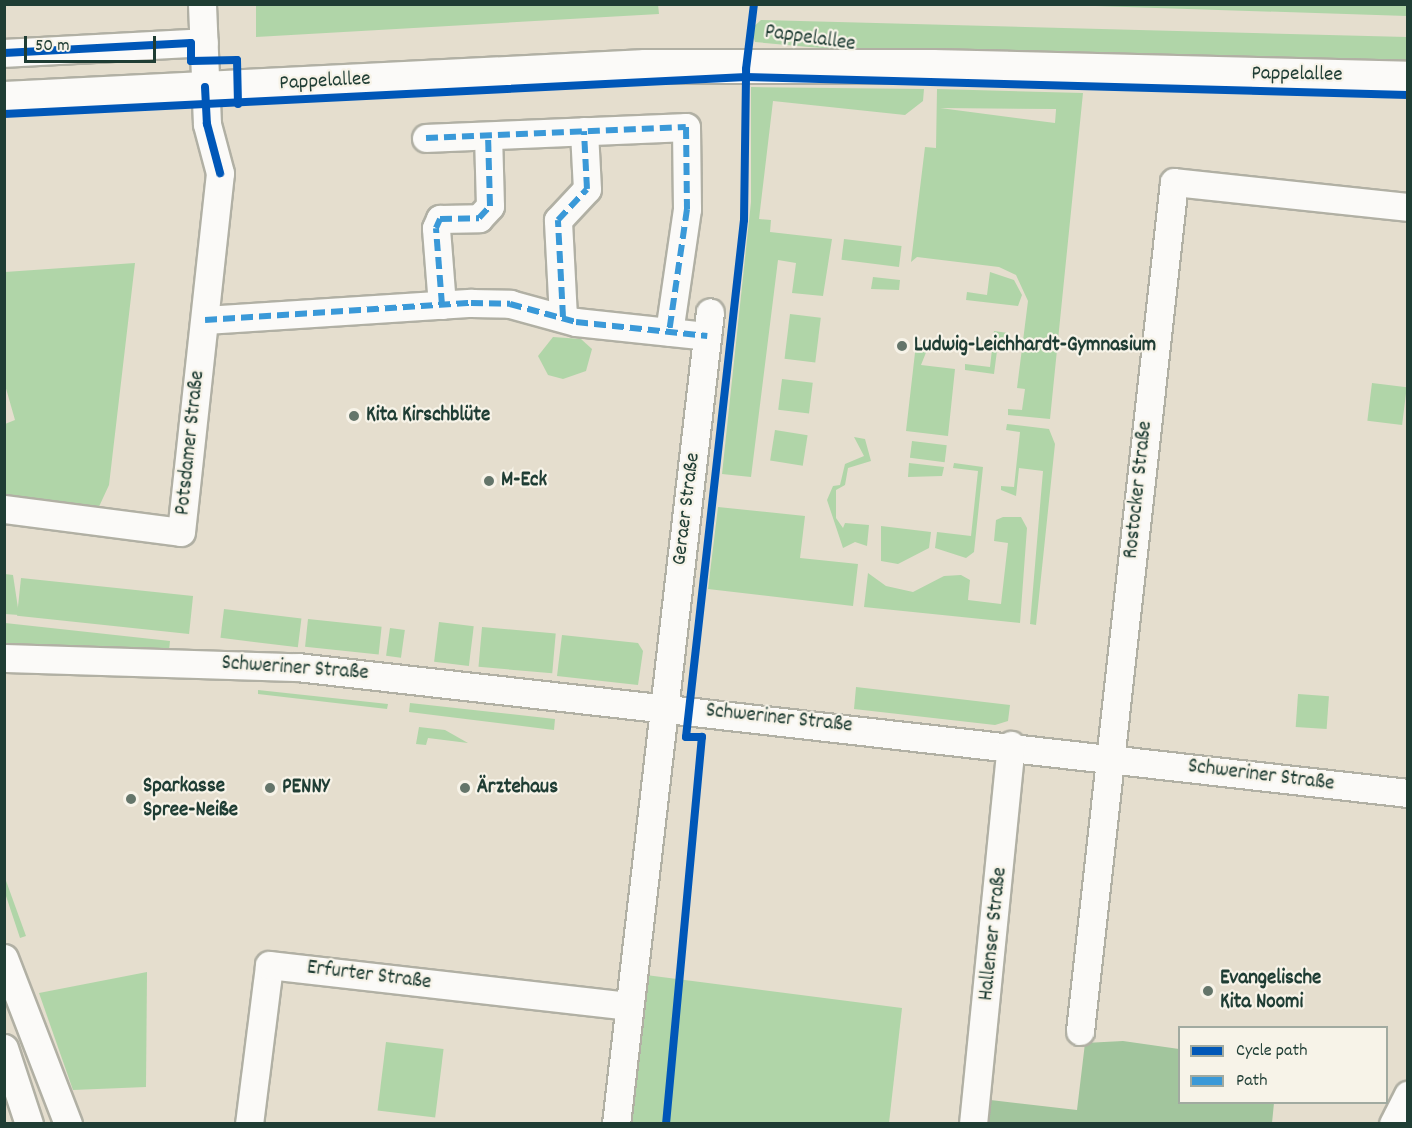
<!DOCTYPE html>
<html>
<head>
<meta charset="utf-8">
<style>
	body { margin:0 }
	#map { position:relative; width:1412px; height:1128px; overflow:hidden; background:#e5dece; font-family:Dekko,sans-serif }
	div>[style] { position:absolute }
	.green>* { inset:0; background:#b0d5a8; transform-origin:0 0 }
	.forest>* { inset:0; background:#a2c59d }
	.roads { filter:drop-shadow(2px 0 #b1b0a4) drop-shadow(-2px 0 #b1b0a4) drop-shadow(0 2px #b1b0a4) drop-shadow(0 -2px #b1b0a4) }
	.minor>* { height:27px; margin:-13.5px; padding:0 13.5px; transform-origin:13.5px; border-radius:13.5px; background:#fbfaf8 }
	.major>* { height:33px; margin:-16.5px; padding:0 16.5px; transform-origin:16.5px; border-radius:16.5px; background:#fbfaf8 }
	.quiet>* { height:6px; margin-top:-3px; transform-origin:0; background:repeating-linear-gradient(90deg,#3a99d8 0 12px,transparent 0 18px) }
	.cycleway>* { height:8px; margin:-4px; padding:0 4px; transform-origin:4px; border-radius:4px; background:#0057b8 }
	.dots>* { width:16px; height:16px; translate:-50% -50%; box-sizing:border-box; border:3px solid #f7f3e8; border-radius:50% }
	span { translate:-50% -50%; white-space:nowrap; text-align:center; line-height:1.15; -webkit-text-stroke:4.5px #f7f3e8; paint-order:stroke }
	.street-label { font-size:21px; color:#1f3d34 }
	.poi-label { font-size:21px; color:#1f3d34; font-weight:700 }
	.left { translate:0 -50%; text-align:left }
	.frame { position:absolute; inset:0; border:6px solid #1f3d34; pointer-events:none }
	.legend { position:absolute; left:1178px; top:1026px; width:210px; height:78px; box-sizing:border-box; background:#f7f3e8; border:2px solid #a1aaa0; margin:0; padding:8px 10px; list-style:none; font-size:18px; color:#1f3d34 }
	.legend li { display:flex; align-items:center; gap:12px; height:30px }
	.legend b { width:30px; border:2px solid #a1aaa0 }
	.scale { position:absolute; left:24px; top:36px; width:132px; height:27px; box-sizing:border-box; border:3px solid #1f3d34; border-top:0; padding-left:8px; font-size:18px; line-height:21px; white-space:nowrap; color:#1f3d34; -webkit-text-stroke:4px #f7f3e8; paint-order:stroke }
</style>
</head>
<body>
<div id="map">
	<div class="green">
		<div style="clip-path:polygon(1407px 4px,1407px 16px,1065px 5px,1065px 4px)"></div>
		<div style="clip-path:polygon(328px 5px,658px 4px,659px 14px,256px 37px,256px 5px)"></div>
		<div style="clip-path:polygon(761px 20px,1407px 37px,1408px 69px,929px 56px,809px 47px,755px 42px,751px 29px)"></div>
		<div style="clip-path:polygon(751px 87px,924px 89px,923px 101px,905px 115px,773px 101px,759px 219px,771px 220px,770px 232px,832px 239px,823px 296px,792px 293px,796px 263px,778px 260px,751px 477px,722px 474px,751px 202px)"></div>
		<div style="clip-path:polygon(evenodd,937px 89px,1083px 93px,1050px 419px,1008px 415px,1008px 409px,1022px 410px,1025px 389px,1017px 388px,1028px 301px,1016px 275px,999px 267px,917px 257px,911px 262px,925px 147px,936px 148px,937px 89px,940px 108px,1056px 109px,1056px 110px,1055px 123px,940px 108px)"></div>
		<div style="left:844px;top:239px;width:58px;height:21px;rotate:7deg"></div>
		<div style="clip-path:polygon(135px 263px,109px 485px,97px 511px,22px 503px,5px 495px,5px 424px,15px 420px,5px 385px,5px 272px)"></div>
		<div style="clip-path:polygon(990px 272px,1014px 280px,1022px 295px,1018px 306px,966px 300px,967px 292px,987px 295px)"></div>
		<div style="clip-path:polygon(873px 277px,900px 280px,899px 290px,871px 289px)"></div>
		<div style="left:790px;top:314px;width:31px;height:45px;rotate:7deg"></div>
		<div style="clip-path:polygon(994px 331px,1008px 333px,1006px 344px,998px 343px,994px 374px,965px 370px,965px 364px,990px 367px)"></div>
		<div style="clip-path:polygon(553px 337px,581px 339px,592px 349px,586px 371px,563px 379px,548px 375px,538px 356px)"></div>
		<div style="clip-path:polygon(916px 344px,929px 345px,921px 365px,955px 369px,948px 436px,906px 431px)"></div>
		<div style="left:782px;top:379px;width:31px;height:31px;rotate:7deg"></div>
		<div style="left:1372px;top:383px;width:35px;height:38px;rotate:7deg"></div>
		<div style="clip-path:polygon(1007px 424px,1049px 429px,1055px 444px,1036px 625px,1030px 624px,1043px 471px,1019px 468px,1016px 496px,1001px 490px,1001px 486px,1014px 487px,1020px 432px,1006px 430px)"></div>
		<div style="left:775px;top:430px;width:33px;height:31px;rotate:9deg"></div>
		<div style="clip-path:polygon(854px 437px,865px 439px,871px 461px,848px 468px,845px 485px,836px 490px,836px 518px,843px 528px,845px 523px,869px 525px,867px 546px,855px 542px,843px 548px,827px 500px,833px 486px,840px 485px,845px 464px,864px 456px)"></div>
		<div style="left:912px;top:441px;width:35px;height:17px;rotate:7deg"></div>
		<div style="clip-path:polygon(909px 463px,944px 467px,942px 476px,908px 477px)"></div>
		<div style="clip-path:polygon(954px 463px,983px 467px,974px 552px,966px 558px,935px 548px,937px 532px,971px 536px,978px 471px,953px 468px)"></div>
		<div style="clip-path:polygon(718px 507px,805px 516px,800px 558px,858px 564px,853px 606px,708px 589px)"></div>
		<div style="clip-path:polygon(1003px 517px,1021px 517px,1027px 528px,1020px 623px,864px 607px,868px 573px,886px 586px,913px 592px,944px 576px,961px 575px,970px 580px,968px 600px,1001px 604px,1008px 543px,994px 541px,996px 520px)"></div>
		<div style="clip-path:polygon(881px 526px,931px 532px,929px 548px,898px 564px,881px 561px)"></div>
		<div style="clip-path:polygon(5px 574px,13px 575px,19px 615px,5px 614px)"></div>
		<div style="left:21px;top:578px;width:173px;height:38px;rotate:6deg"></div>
		<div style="left:224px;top:609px;width:78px;height:29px;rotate:7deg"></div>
		<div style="left:308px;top:619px;width:74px;height:28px;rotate:6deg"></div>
		<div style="left:439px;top:622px;width:35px;height:40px;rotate:7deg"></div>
		<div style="clip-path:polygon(5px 623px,170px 641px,169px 651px,5px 644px)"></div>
		<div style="left:482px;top:627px;width:74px;height:40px;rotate:5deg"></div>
		<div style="left:390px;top:628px;width:15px;height:28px;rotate:8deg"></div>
		<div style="clip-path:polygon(562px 635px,638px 643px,643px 651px,638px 685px,557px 676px)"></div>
		<div style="clip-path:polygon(856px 687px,1010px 705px,1008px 721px,995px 725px,854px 709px)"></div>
		<div style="clip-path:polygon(258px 690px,388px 704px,387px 709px,258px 694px)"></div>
		<div style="left:1298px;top:694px;width:31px;height:33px;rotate:4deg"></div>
		<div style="clip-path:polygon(410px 703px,555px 719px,554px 730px,409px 712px)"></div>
		<div style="clip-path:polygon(419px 727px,445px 730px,468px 743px,428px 738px,426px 745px,416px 744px)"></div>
		<div style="clip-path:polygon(5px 878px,26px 936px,20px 938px,5px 893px)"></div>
		<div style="clip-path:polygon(147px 972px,146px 1087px,73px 1090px,39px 993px)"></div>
		<div style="clip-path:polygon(646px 975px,902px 1008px,889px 1123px,629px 1124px)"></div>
		<div style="left:386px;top:1042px;width:58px;height:69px;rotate:7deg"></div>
	</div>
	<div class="forest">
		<div style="clip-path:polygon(1123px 1041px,1179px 1049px,1180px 1102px,1274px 1103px,1272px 1123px,979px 1124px,982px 1099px,1077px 1110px,1085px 1043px)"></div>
	</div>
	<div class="roads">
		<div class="minor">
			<div style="left:4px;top:53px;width:200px;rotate:-3.1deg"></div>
			<div style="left:426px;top:138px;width:260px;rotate:-2.4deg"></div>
			<div style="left:686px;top:127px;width:82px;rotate:89.3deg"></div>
			<div style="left:687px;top:209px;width:124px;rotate:98.3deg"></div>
			<div style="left:442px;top:305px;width:77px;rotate:-94.5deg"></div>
			<div style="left:436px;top:228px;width:10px;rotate:-66deg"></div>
			<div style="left:440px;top:219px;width:39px;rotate:-1deg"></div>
			<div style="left:479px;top:218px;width:16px;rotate:-47deg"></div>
			<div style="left:490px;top:206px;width:70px;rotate:-91.6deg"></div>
			<div style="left:563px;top:317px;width:97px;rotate:-93deg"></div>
			<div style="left:558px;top:220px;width:42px;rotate:-46.9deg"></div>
			<div style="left:587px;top:189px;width:58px;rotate:-93deg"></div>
			<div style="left:205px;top:320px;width:267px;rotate:-3.7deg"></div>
			<div style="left:471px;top:303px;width:39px;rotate:1deg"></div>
			<div style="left:510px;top:304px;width:68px;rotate:15.3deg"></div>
			<div style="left:576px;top:322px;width:132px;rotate:6.1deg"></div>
			<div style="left:4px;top:509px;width:178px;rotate:7.4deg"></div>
			<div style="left:181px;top:532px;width:361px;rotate:-83.8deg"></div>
			<div style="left:220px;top:173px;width:51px;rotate:-104.9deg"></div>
			<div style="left:207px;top:124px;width:120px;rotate:-92.4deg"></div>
			<div style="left:4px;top:658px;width:293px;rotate:1.8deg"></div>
			<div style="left:297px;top:667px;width:1118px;rotate:6.47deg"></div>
			<div style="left:4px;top:958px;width:178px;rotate:68.9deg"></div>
			<div style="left:1080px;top:1031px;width:854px;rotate:-83.68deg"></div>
			<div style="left:1174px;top:182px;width:235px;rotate:6.1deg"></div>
			<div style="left:4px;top:1048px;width:80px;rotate:71.8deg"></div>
			<div style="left:249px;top:1124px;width:160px;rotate:-82.8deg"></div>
			<div style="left:269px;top:965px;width:361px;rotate:6.5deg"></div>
			<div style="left:616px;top:1124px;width:817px;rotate:-83.4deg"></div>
			<div style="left:973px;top:1124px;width:381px;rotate:-84.3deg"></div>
			<div style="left:1393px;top:1124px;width:33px;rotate:-63deg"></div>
		</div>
		<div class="major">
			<div style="left:4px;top:98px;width:642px;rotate:-2.86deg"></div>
			<div style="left:645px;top:66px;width:287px"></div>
			<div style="left:932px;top:66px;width:476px;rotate:1.4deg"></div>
		</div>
	</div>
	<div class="quiet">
		<div style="left:426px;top:138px;width:260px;rotate:-2.4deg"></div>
		<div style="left:686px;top:127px;width:82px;rotate:89.3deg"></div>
		<div style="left:687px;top:209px;width:124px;rotate:98.3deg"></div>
		<div style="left:442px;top:305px;width:77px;rotate:-94.5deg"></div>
		<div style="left:436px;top:228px;width:10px;rotate:-66deg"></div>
		<div style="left:440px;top:219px;width:39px;rotate:-1deg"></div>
		<div style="left:479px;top:218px;width:16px;rotate:-47deg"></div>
		<div style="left:490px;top:206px;width:70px;rotate:-91.6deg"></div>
		<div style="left:563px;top:317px;width:97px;rotate:-93deg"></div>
		<div style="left:558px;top:220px;width:42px;rotate:-46.9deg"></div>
		<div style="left:587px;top:189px;width:58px;rotate:-93deg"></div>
		<div style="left:205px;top:320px;width:267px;rotate:-3.7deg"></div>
		<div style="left:471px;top:303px;width:39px;rotate:1deg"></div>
		<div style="left:510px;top:304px;width:68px;rotate:15.3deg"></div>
		<div style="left:576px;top:322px;width:132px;rotate:6.1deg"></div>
	</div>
	<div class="cycleway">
		<div style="left:4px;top:53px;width:187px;rotate:-3.1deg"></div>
		<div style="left:191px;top:43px;width:18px;rotate:90deg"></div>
		<div style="left:191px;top:61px;width:46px;rotate:-1.2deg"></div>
		<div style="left:237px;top:60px;width:44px;rotate:88.7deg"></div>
		<div style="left:205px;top:87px;width:37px;rotate:87deg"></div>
		<div style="left:207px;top:124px;width:51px;rotate:75.1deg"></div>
		<div style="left:4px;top:114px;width:743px;rotate:-2.85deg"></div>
		<div style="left:746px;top:77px;width:662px;rotate:1.56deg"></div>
		<div style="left:666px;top:1124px;width:389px;rotate:-84.7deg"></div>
		<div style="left:702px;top:737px;width:16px;rotate:180deg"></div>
		<div style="left:686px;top:737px;width:520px;rotate:-83.6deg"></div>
		<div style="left:744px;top:220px;width:151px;rotate:-89.2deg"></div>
		<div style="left:746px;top:69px;width:65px;rotate:-83deg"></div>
	</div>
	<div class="dots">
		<div style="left:902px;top:346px;background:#64756a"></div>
		<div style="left:354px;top:416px;background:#64756a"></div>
		<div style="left:489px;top:481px;background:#64756a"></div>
		<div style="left:270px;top:788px;background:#64756a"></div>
		<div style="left:465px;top:788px;background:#64756a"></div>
		<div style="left:131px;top:799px;background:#64756a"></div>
		<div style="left:1208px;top:991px;background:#64756a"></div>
	</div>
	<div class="street-label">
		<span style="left:810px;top:39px;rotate:8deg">Pappelallee</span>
		<span style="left:1297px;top:75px;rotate:1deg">Pappelallee</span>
		<span style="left:325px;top:82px;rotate:-3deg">Pappelallee</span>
		<span style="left:191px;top:443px;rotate:-84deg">Potsdamer Straße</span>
		<span style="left:1139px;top:490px;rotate:-84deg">Rostocker Straße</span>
		<span style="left:687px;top:509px;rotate:-83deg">Geraer Straße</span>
		<span style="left:295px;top:669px;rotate:4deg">Schweriner Straße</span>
		<span style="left:779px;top:719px;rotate:6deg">Schweriner Straße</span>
		<span style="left:1261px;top:776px;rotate:7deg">Schweriner Straße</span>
		<span style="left:994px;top:934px;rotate:-84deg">Hallenser Straße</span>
		<span style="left:369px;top:976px;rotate:7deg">Erfurter Straße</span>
	</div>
	<div class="poi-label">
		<span class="left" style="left:914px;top:346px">Ludwig-Leichhardt-Gymnasium</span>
		<span class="left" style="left:366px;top:416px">Kita Kirschblüte</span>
		<span class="left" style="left:501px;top:481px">M-Eck</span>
		<span class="left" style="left:143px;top:799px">Sparkasse<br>Spree-Neiße</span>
		<span class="left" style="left:282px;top:788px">PENNY</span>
		<span class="left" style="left:477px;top:788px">Ärztehaus</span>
		<span class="left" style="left:1220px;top:991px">Evangelische<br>Kita Noomi</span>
	</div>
	<div class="frame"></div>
	<ul class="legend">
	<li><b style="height:8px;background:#0057b8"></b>Cycle path</li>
	<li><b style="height:8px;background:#3a99d8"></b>Path</li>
	</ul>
	<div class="scale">50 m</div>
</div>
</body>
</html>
